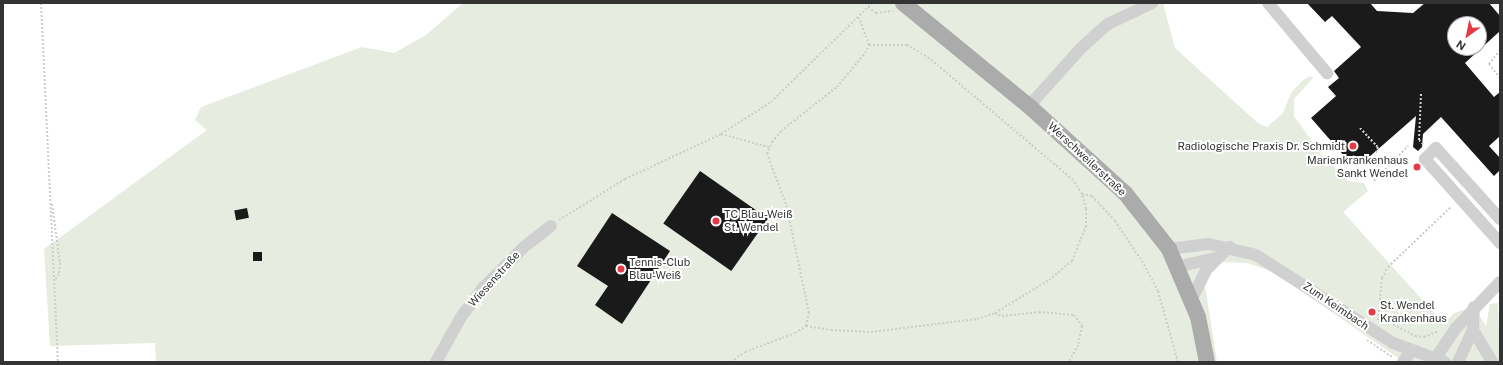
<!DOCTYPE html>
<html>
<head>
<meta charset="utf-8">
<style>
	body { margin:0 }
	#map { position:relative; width:1503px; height:365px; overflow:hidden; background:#fff; font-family:"Public Sans",sans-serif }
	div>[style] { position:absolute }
	.green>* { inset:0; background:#e6ecdf }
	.building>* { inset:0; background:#1a1a1a; transform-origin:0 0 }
	.path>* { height:2px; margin-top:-1px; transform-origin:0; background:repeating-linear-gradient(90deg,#cdcdcd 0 2px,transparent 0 4px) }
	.minor>* { height:12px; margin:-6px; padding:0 6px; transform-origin:6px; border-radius:6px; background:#d0d0d0 }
	.major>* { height:16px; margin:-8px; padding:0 8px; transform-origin:8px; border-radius:8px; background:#ababab }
	.dots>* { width:11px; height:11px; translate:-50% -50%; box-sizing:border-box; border:2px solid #fff; border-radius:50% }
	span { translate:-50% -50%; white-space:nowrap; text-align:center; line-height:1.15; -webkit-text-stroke:4px #fff; paint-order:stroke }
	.poi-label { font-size:11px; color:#333 }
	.right { translate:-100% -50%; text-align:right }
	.left { translate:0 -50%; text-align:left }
	.street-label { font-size:11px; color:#333 }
	.frame { position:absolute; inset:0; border:4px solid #333; pointer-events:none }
	.north { position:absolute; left:1447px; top:16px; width:40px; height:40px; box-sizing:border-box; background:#fff; border:1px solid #adadad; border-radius:50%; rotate:213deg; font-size:11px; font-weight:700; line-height:16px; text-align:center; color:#333 }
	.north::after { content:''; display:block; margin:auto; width:14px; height:18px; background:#e63946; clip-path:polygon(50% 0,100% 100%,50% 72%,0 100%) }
</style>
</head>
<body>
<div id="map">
	<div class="green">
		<div style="clip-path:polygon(463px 3px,1163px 3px,1175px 48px,1259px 124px,1267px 127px,1283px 113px,1291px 93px,1302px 81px,1310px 76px,1313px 78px,1294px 99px,1294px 116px,1321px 154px,1348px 181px,1364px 183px,1368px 191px,1343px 212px,1444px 324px,1454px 313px,1474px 307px,1486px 326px,1490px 304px,1498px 303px,1500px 362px,1404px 362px,1274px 272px,1247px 263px,1220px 262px,1204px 279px,1217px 362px,156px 362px,155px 343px,50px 346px,44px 249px,207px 130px,195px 120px,201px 107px,362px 47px,394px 53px,426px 35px)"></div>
	</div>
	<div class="building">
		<div style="clip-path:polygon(evenodd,1307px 3px,1370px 3px,1377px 11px,1413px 13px,1425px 3px,1489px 3px,1500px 16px,1500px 31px,1465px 63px,1494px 97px,1500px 92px,1500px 136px,1489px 146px,1500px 158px,1500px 170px,1494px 176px,1441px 117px,1423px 134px,1422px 147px,1418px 151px,1413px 147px,1416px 116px,1360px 165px,1356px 161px,1352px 165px,1311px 118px,1336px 96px,1328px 87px,1339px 78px,1334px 71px,1361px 47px,1332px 16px,1325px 22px,1307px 3px,1455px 24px,1479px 24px,1479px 48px,1455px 48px,1455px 24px)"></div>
		<div style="left:700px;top:171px;width:83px;height:64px;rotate:35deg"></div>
		<div style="left:247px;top:208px;width:10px;height:13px;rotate:79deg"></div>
		<div style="clip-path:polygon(612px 213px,670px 251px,622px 324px,595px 305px,608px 286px,577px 266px)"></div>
		<div style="left:253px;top:252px;width:9px;height:9px"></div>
	</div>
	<div class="path">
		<div style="left:41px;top:3px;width:359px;rotate:87.3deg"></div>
		<div style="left:868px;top:7px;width:10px;rotate:37deg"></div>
		<div style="left:876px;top:13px;width:17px;rotate:-7deg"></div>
		<div style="left:1500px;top:50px;width:18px;rotate:128deg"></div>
		<div style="left:1489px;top:64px;width:18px;rotate:52deg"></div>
		<div style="left:1421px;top:94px;width:46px;rotate:92.5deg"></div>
		<div style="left:1419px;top:140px;width:6px;rotate:45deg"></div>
		<div style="left:1360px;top:128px;width:26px;rotate:47deg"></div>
		<div style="left:1378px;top:147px;width:9px;rotate:108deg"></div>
		<div style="left:1375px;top:156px;width:18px;rotate:63deg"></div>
		<div style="left:721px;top:134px;width:50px;rotate:15.2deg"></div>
		<div style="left:1374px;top:181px;width:49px;rotate:-45.8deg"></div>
		<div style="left:1082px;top:194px;width:10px;rotate:11deg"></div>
		<div style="left:1092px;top:196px;width:34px;rotate:47deg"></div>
		<div style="left:1115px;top:221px;width:48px;rotate:56deg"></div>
		<div style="left:1142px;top:261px;width:34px;rotate:62deg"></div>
		<div style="left:1158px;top:291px;width:74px;rotate:74.3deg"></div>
		<div style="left:52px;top:204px;width:60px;rotate:82.3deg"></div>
		<div style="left:60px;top:263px;width:11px;rotate:95deg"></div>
		<div style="left:59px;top:274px;width:7px;rotate:124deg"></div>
		<div style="left:559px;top:220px;width:78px;rotate:-31.8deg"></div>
		<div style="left:625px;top:179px;width:106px;rotate:-25.1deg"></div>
		<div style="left:721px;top:134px;width:59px;rotate:-32.6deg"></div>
		<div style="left:771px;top:102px;width:141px;rotate:-44.4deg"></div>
		<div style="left:995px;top:313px;width:8px;rotate:23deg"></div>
		<div style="left:1002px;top:316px;width:37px;rotate:-6deg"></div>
		<div style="left:1039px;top:312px;width:35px;rotate:5deg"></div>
		<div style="left:1074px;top:315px;width:14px;rotate:54deg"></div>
		<div style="left:1082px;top:326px;width:19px;rotate:102deg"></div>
		<div style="left:1078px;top:345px;width:19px;rotate:118deg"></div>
		<div style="left:1379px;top:317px;width:41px;rotate:27.8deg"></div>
		<div style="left:1415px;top:336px;width:9px;rotate:6deg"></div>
		<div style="left:1424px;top:337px;width:16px;rotate:-22deg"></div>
		<div style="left:1378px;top:320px;width:42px;rotate:-84.6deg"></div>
		<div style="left:1382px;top:278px;width:13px;rotate:-61deg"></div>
		<div style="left:1388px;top:267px;width:88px;rotate:-43.6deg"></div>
		<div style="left:806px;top:326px;width:25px;rotate:9deg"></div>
		<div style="left:831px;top:330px;width:40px;rotate:2.9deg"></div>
		<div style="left:871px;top:332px;width:107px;rotate:-7deg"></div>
		<div style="left:977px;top:319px;width:19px;rotate:-18deg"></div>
		<div style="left:995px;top:313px;width:63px;rotate:-31.4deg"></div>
		<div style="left:1049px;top:280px;width:30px;rotate:-40deg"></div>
		<div style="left:1072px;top:261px;width:37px;rotate:-68deg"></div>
		<div style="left:1086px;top:227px;width:18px;rotate:-90deg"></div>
		<div style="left:1086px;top:209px;width:16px;rotate:-105deg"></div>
		<div style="left:1082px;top:194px;width:17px;rotate:-123deg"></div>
		<div style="left:1073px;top:180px;width:189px;rotate:-139.7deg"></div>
		<div style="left:929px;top:58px;width:26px;rotate:-149deg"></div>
		<div style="left:907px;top:45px;width:38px;rotate:180deg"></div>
		<div style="left:1367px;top:340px;width:32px;rotate:34deg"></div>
		<div style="left:731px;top:362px;width:17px;rotate:-36deg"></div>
		<div style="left:745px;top:352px;width:53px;rotate:-20.8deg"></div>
		<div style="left:795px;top:333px;width:13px;rotate:-32deg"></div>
		<div style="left:806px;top:326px;width:13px;rotate:-77deg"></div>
		<div style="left:809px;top:313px;width:111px;rotate:-101.9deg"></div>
		<div style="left:786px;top:204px;width:53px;rotate:-110.8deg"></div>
		<div style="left:767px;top:154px;width:13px;rotate:-67deg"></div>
		<div style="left:772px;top:142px;width:14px;rotate:-51deg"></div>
		<div style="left:781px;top:131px;width:71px;rotate:-38.2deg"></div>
		<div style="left:837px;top:87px;width:44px;rotate:-50.5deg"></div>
		<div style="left:865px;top:53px;width:9px;rotate:-63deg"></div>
		<div style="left:869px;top:45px;width:29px;rotate:-110deg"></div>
	</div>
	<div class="minor">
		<div style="left:1268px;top:3px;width:92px;rotate:49.9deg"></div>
		<div style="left:1029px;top:106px;width:78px;rotate:-48.1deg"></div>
		<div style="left:1081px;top:48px;width:36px;rotate:-42deg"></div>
		<div style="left:1108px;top:24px;width:49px;rotate:-25.5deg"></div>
		<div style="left:1500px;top:219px;width:96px;rotate:-132deg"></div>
		<div style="left:1436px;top:148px;width:16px;rotate:135deg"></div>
		<div style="left:1425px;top:159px;width:113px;rotate:48.2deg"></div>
		<div style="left:1169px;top:249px;width:40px;rotate:-7.1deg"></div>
		<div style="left:1209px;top:244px;width:48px;rotate:13.2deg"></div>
		<div style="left:1256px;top:255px;width:163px;rotate:32.7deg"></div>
		<div style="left:1393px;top:343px;width:55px;rotate:20.1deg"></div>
		<div style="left:1176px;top:267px;width:41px;rotate:-12.7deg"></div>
		<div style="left:1191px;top:301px;width:34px;rotate:-64deg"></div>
		<div style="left:1206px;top:270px;width:33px;rotate:-45deg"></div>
		<div style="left:1473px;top:330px;width:37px;rotate:59deg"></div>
		<div style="left:1435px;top:359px;width:37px;rotate:-56deg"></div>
		<div style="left:1456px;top:328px;width:64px;rotate:-46.3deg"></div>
		<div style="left:436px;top:362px;width:51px;rotate:-60.9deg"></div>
		<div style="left:461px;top:317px;width:36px;rotate:-53deg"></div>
		<div style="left:483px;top:288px;width:58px;rotate:-45deg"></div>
		<div style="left:524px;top:247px;width:34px;rotate:-38deg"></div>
		<div style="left:1403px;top:362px;width:14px;rotate:-54deg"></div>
		<div style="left:1458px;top:362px;width:35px;rotate:-65deg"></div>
		<div style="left:1473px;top:330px;width:23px;rotate:-88deg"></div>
	</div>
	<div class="major">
		<div style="left:903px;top:3px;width:163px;rotate:39.3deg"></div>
		<div style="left:1029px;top:106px;width:130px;rotate:42.2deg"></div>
		<div style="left:1125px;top:193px;width:71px;rotate:51.8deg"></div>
		<div style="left:1169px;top:249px;width:74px;rotate:66.9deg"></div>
		<div style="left:1198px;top:317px;width:46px;rotate:78.7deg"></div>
	</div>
	<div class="dots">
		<div style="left:1353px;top:146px;background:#e63946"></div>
		<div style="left:1417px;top:167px;background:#e63946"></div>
		<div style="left:716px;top:221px;background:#e63946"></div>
		<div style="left:621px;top:269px;background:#e63946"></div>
		<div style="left:1372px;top:312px;background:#e63946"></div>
	</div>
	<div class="poi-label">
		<span class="right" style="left:1345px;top:146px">Radiologische Praxis Dr. Schmidt</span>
		<span class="right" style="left:1408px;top:167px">Marienkrankenhaus<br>Sankt Wendel</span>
		<span class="left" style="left:724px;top:221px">TC Blau-Weiß<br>St. Wendel</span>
		<span class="left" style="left:629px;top:269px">Tennis-Club<br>Blau-Weiß</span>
		<span class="left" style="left:1380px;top:312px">St. Wendel<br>Krankenhaus</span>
	</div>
	<div class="street-label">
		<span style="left:1087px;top:159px;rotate:43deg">Werschweilerstraße</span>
		<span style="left:494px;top:279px;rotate:-48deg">Wiesenstraße</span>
		<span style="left:1336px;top:306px;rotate:34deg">Zum Keimbach</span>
	</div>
	<div class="frame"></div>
	<div class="north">N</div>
</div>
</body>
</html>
